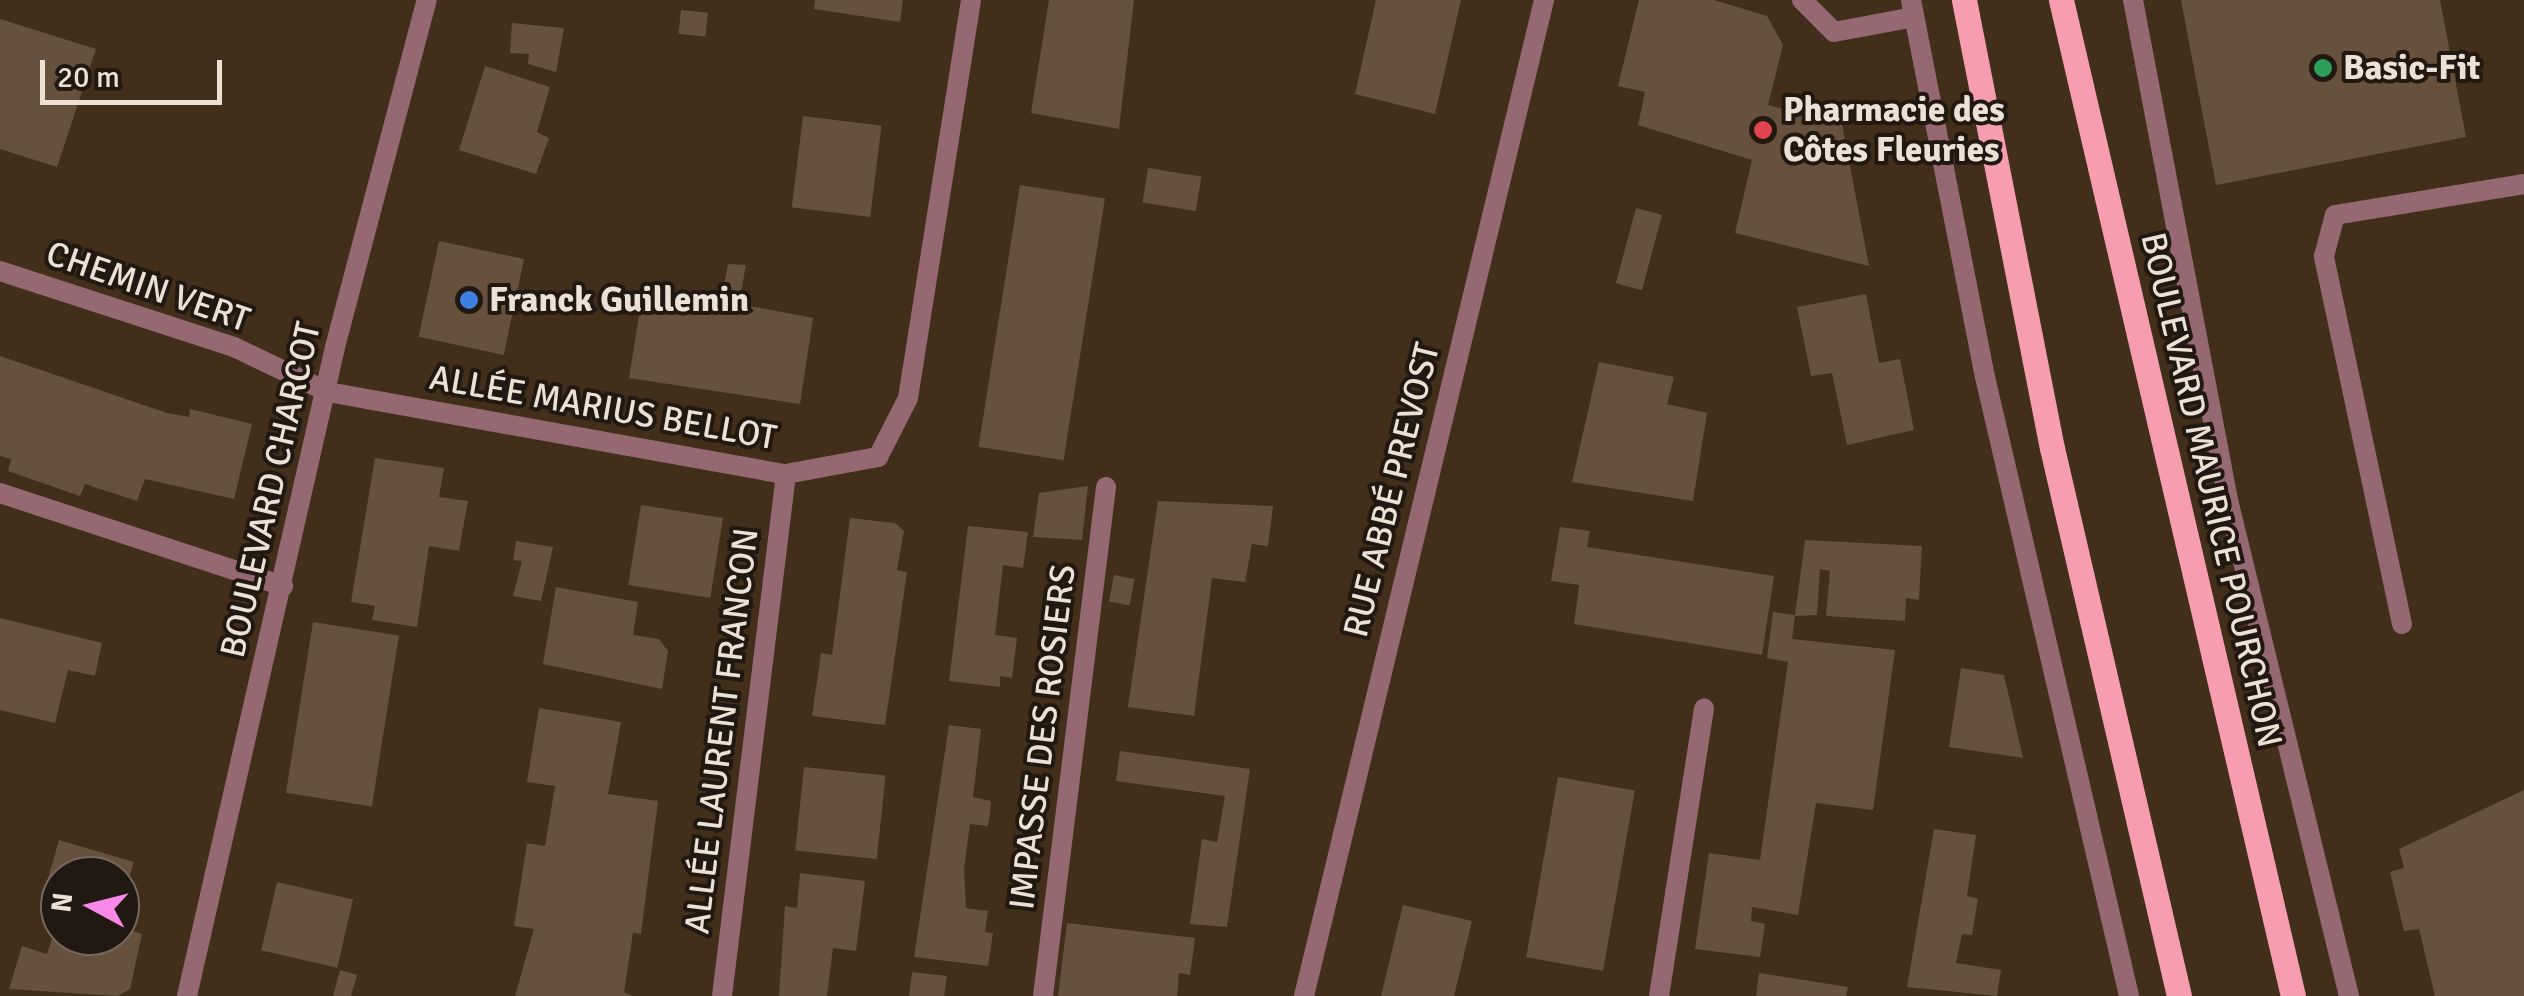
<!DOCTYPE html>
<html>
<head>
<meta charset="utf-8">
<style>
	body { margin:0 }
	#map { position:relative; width:2524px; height:996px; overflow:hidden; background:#412f1c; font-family:Signika,sans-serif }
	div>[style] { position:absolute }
	.building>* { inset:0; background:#65513d; transform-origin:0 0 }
	.service>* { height:20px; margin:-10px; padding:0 10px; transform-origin:10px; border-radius:10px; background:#966972 }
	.minor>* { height:20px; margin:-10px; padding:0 10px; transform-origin:10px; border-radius:10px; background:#966972 }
	.tertiary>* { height:20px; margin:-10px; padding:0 10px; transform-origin:10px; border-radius:10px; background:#966972 }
	.primary>* { height:25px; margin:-12.5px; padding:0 12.5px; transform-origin:12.5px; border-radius:12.5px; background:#f79db0 }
	.dots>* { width:28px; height:28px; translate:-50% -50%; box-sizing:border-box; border:5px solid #211911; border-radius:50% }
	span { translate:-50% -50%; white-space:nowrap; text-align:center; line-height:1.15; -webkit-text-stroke:8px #211911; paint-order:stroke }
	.poi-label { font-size:35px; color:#ede1d5; font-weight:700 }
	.left { translate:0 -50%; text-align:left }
	.street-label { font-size:35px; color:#ede1d5 }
	.north { position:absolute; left:40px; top:856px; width:100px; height:100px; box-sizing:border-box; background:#211911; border:2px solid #73695f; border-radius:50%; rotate:277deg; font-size:28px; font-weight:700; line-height:40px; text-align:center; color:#ede1d5 }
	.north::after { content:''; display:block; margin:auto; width:35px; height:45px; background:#f888ea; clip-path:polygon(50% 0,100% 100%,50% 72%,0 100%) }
	.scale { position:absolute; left:40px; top:60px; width:182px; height:45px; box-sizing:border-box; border:5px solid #ede1d5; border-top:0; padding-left:12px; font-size:30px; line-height:35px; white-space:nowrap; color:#ede1d5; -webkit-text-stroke:8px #211911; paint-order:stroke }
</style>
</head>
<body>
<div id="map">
	<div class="building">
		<div style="clip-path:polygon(815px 0,903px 0,900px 22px,814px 9px)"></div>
		<div style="clip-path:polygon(1049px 0,1134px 0,1119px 129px,1031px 113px)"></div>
		<div style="clip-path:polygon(1376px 0,1461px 0,1435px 114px,1355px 94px)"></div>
		<div style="clip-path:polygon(1639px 0,1714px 0,1767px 16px,1783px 45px,1768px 105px,1842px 124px,1869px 266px,1735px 233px,1752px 160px,1638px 125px,1645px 92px,1618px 86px)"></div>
		<div style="clip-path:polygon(2181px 0,2440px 0,2466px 137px,2216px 185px)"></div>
		<div style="left:681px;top:10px;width:27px;height:24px;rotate:6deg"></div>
		<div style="clip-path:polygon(0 19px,96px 49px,57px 167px,0 149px)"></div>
		<div style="clip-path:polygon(512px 23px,564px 28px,556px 72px,528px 64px,529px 54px,510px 53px)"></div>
		<div style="clip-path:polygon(485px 66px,550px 87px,537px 132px,549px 138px,536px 174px,459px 150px)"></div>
		<div style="left:803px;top:116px;width:79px;height:92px;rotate:7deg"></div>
		<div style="left:1148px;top:168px;width:54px;height:35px;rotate:9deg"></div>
		<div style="left:1020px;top:185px;width:86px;height:265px;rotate:9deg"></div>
		<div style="left:1636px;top:208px;width:27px;height:78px;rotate:15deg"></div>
		<div style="left:439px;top:241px;width:87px;height:98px;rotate:12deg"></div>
		<div style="clip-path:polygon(728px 264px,746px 265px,739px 304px,813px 318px,800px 404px,629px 378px,643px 291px,720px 304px)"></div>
		<div style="clip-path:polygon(1866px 294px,1879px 363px,1900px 359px,1914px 430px,1847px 445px,1832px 373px,1811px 376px,1797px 307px)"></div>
		<div style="clip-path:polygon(0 356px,167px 413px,189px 417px,190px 409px,252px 424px,234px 499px,145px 479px,137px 501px,85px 484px,80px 496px,8px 471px,11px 459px,0 456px)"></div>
		<div style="clip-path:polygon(1599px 362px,1674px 377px,1667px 404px,1707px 413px,1693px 501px,1572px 482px)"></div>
		<div style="clip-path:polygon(375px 458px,444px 468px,439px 497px,468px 501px,459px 551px,429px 546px,417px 627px,372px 620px,375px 606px,351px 602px)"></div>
		<div style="clip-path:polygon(1088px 486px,1082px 540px,1033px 537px,1039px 493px)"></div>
		<div style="clip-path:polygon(1158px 501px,1273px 506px,1268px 546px,1252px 544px,1245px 582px,1212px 578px,1194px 716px,1128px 707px)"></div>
		<div style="left:641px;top:505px;width:83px;height:81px;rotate:9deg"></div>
		<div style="clip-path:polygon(850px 518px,895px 523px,904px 531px,897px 570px,907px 572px,885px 725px,812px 716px,821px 653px,832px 655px)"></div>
		<div style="clip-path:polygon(968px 526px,1028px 532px,1023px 568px,1003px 565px,995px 635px,1017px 638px,1012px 678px,1000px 676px,1000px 687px,949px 681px)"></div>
		<div style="clip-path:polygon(1560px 527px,1590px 531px,1587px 547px,1774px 576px,1762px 655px,1574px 624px,1579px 585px,1551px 581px)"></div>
		<div style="clip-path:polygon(1805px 540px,1922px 546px,1919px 600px,1906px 598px,1905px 621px,1826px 616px,1830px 571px,1820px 569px,1817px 615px,1795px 616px,1792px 639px,1895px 650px,1873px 810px,1816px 803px,1798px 915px,1752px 907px,1751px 921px,1765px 924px,1760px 957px,1695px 949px,1709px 853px,1760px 860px,1788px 662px,1767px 658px,1773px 612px,1795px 615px)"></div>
		<div style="clip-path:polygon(516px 541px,553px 547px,541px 601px,513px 596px,522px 561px,513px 560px)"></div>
		<div style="left:1114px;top:575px;width:21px;height:27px;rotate:11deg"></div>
		<div style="clip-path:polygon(556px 587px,638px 602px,633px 635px,659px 639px,668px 651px,662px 689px,543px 664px)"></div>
		<div style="clip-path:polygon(0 618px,102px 643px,95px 676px,68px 670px,55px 723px,0 710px)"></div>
		<div style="left:313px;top:622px;width:87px;height:173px;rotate:9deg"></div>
		<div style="clip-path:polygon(1961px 668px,2004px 675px,2023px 758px,1949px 747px)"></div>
		<div style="clip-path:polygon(539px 708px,621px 722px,608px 794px,658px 801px,641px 934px,633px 933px,624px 992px,633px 996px,515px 996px,534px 929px,514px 926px,527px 843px,545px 846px,555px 786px,527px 782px)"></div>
		<div style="clip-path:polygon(949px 725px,981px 729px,973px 797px,991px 801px,990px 814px,988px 826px,970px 824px,964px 869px,966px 908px,988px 911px,985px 932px,993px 933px,988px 966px,914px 957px)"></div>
		<div style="clip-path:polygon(1120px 751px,1250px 769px,1227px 927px,1190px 924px,1202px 839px,1217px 842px,1225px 796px,1116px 781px)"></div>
		<div style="left:804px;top:767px;width:82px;height:84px;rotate:6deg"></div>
		<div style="left:1558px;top:777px;width:78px;height:183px;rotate:10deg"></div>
		<div style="clip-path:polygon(2524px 790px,2524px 996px,2435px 996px,2419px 929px,2404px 931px,2390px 872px,2404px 868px,2399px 849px)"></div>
		<div style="clip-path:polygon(1934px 829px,1976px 835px,1967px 896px,1978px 899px,1972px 935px,1962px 934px,1956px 963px,2001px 970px,1997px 996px,1907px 987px)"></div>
		<div style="clip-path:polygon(59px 840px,134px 862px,121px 904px,120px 876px,60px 876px,60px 909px,41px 903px)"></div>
		<div style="clip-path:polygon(800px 873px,865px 881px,856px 951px,833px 948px,827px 996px,779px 996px,785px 906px,797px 908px)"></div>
		<div style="left:277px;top:882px;width:78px;height:70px;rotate:13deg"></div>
		<div style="clip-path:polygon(1403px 905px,1472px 921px,1454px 996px,1381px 996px)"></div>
		<div style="clip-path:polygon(59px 917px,60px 936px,120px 936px,120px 927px,142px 934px,130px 989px,118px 996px,9px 989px,22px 946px,47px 954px)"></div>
		<div style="clip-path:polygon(1067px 923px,1195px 938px,1190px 975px,1179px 973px,1177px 996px,1058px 996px)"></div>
		<div style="clip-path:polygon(340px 970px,357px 975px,351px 996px,333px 996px)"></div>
		<div style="clip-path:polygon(912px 972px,947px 976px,944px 996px,909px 996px)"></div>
		<div style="clip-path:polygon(1759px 973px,1848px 987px,1846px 996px,1756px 996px)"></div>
	</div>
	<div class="service">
		<div style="left:1802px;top:0;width:45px;rotate:45deg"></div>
		<div style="left:1834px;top:32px;width:81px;rotate:-10.6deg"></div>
		<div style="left:1911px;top:0;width:384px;rotate:78.9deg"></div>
		<div style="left:1985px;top:377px;width:636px;rotate:76.9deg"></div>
		<div style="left:2133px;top:0;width:509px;rotate:79.24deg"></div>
		<div style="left:2228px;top:500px;width:511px;rotate:76.29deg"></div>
		<div style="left:0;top:493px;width:298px;rotate:18.2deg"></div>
		<div style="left:2402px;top:624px;width:376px;rotate:-102deg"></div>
		<div style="left:2324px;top:256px;width:42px;rotate:-75deg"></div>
		<div style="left:2335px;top:215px;width:192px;rotate:-9.3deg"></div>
	</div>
	<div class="minor">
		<div style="left:0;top:271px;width:246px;rotate:18deg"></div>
		<div style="left:234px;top:347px;width:104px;rotate:25.6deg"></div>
		<div style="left:328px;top:392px;width:465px;rotate:10.2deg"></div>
		<div style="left:786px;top:474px;width:94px;rotate:-10.5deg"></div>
		<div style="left:878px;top:457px;width:66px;rotate:-63deg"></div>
		<div style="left:908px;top:398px;width:403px;rotate:-81deg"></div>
		<div style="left:722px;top:996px;width:526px;rotate:-83.01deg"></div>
		<div style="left:1043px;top:996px;width:513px;rotate:-82.94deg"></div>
		<div style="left:1659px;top:996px;width:291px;rotate:-81.1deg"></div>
	</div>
	<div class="tertiary">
		<div style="left:187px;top:996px;width:666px;rotate:-77.15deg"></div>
		<div style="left:335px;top:347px;width:359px;rotate:-75.2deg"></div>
		<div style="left:1304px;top:996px;width:1025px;rotate:-76.45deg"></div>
	</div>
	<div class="primary">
		<div style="left:1964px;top:0;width:457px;rotate:78.9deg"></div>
		<div style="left:2052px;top:448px;width:563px;rotate:76.95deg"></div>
		<div style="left:2061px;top:0;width:1023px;rotate:76.89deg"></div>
	</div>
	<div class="dots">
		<div style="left:2323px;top:68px;background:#2e9e5b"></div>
		<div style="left:1763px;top:130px;background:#e0444e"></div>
		<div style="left:469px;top:300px;background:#3f7fe0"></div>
	</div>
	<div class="poi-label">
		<span class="left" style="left:2343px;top:68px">Basic-Fit</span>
		<span class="left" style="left:1783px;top:130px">Pharmacie des<br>Côtes Fleuries</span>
		<span class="left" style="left:489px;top:300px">Franck Guillemin</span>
	</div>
	<div class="street-label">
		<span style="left:148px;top:287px;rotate:19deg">CHEMIN VERT</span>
		<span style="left:603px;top:408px;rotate:10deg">ALLÉE MARIUS BELLOT</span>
		<span style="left:271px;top:490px;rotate:-77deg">BOULEVARD CHARCOT</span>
		<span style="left:1392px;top:490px;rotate:-76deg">RUE ABBÉ PREVOST</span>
		<span style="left:2211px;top:490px;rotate:77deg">BOULEVARD MAURICE POURCHON</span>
		<span style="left:722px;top:731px;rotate:-83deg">ALLÉE LAURENT FRANCON</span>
		<span style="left:1043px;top:737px;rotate:-83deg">IMPASSE DES ROSIERS</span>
	</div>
	<div class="north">N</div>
	<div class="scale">20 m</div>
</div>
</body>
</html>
